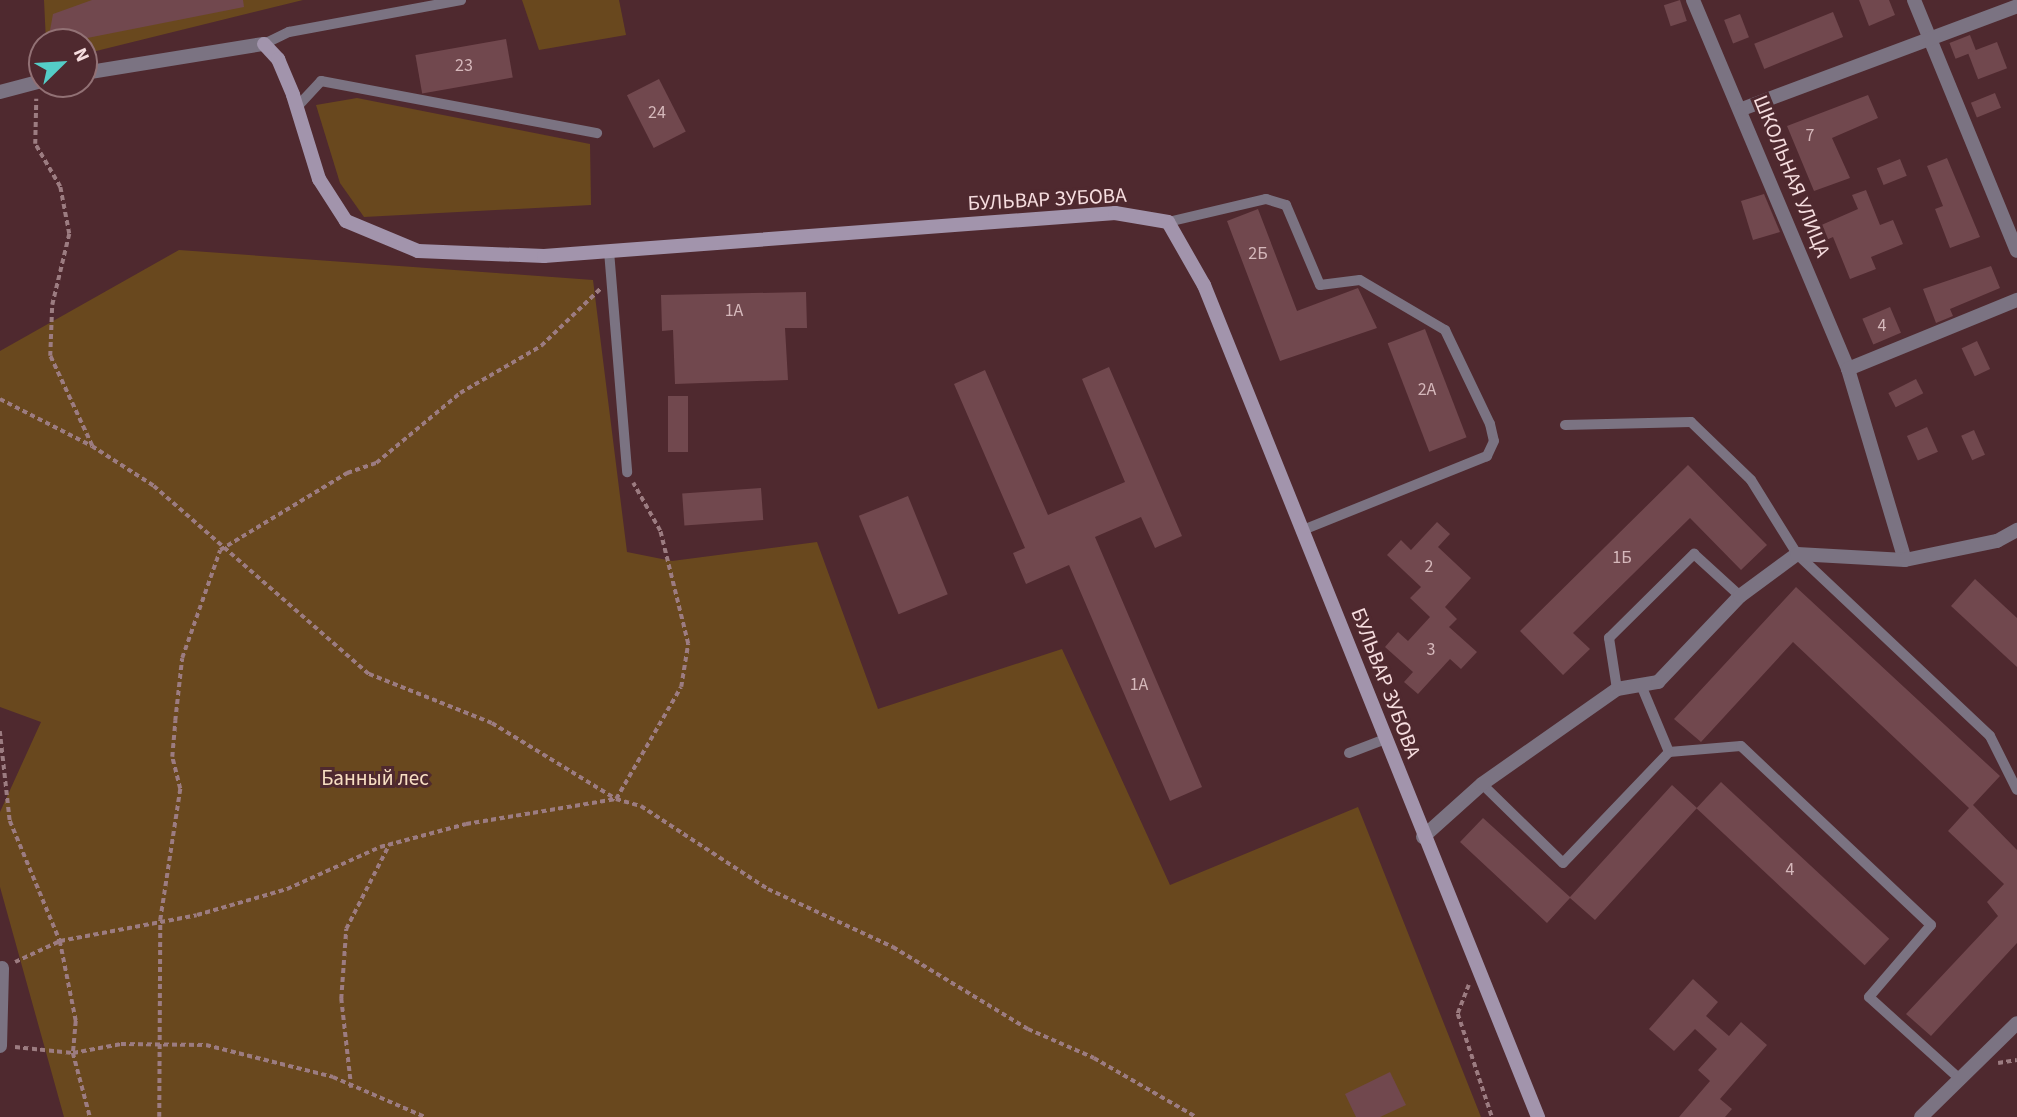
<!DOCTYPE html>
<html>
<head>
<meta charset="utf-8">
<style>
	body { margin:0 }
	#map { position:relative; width:2017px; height:1117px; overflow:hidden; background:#4f292f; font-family:"Source Sans 3",sans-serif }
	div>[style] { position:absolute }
	.green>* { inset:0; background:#69481e }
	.building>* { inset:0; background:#71484e; transform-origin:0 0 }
	.path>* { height:3.5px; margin-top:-1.75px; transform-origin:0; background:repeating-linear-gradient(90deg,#9c7c81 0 5px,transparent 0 8.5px) }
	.lane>* { height:10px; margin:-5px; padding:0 5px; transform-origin:5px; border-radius:5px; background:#7b7382 }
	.street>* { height:14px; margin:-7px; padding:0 7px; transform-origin:7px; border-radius:7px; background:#7b7382 }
	.secondary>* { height:14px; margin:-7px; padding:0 7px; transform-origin:7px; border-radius:7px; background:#a294ac }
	span { translate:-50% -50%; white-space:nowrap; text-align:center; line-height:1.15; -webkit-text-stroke:6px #4f292f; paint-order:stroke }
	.number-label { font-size:18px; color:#d5b8bb }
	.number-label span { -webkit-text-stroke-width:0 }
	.street-label { font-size:21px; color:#f6dddf }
	.park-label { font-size:21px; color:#f8dfc3 }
	.north { position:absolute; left:28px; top:28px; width:70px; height:70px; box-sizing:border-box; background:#4f292f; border:2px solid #927175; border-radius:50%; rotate:66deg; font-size:19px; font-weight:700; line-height:28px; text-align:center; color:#f6dddf }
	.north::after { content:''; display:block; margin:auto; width:24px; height:32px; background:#54cdc7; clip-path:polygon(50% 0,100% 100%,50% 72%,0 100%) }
</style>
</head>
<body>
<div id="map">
	<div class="green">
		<div style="clip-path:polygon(44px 0,303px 0,84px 54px,84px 42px,46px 42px)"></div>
		<div style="clip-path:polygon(522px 0,619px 0,626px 35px,539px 50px)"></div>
		<div style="clip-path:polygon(357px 98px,590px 144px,591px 205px,364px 217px,340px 183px,316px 105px)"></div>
		<div style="clip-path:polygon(179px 250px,593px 280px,627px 552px,672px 561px,817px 542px,878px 709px,1062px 649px,1170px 885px,1358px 807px,1481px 1117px,64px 1117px,0 887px,0 812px,41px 722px,0 707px,0 351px)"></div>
	</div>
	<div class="building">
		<div style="clip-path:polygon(92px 0,243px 0,244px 7px,67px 42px,49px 36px,53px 14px)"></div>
		<div style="left:1680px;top:0;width:22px;height:17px;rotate:72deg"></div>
		<div style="clip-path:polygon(1859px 0,1889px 0,1895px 15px,1869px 26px)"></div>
		<div style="left:1833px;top:12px;width:27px;height:85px;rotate:68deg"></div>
		<div style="left:1740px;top:14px;width:25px;height:17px;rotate:69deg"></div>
		<div style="left:1970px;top:35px;width:17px;height:22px;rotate:69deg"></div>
		<div style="left:506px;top:39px;width:39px;height:92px;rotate:80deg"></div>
		<div style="left:1997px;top:42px;width:28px;height:31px;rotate:69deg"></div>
		<div style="left:659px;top:79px;width:59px;height:36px;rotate:63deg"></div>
		<div style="left:1995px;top:93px;width:16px;height:26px;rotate:68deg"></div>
		<div style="clip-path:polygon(1868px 95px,1878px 118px,1832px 138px,1850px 178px,1814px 191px,1787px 126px)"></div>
		<div style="clip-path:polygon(1947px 158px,1980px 237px,1950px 248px,1935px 209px,1943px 206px,1927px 166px)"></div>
		<div style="left:1900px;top:159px;width:18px;height:25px;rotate:68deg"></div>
		<div style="clip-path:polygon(1866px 190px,1880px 225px,1893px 220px,1903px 244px,1871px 257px,1876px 269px,1850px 279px,1833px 237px,1817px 244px,1810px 230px,1858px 209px,1852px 195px)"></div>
		<div style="clip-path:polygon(1764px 194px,1780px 232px,1753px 240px,1741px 201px)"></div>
		<div style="clip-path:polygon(1258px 209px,1297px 311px,1358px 288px,1377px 328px,1280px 361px,1227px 221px)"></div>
		<div style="clip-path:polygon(1991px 266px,2000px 288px,1950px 309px,1953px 316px,1936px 323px,1923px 289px)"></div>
		<div style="clip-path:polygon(806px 292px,807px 328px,785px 328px,788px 380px,675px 384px,673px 330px,662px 331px,661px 295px)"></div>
		<div style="left:1890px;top:307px;width:28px;height:30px;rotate:67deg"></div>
		<div style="left:1425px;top:329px;width:116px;height:40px;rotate:69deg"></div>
		<div style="left:1977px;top:341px;width:31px;height:17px;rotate:65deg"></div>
		<div style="clip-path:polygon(1109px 367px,1182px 536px,1155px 548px,1141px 517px,1095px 537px,1202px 787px,1170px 801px,1069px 565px,1026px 584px,1013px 553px,1025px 548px,954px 384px,985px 370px,1048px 515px,1125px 482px,1082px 379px)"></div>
		<div style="left:1916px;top:379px;width:16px;height:31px;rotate:63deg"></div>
		<div style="left:668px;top:396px;width:20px;height:56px"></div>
		<div style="left:1927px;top:427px;width:27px;height:22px;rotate:66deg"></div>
		<div style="left:1974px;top:430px;width:27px;height:14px;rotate:66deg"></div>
		<div style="clip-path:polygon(1688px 465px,1767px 545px,1741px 570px,1690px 518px,1573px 633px,1590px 649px,1563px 675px,1520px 631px)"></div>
		<div style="left:761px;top:488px;width:32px;height:79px;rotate:86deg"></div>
		<div style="left:908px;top:496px;width:106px;height:53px;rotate:68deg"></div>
		<div style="clip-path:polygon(1437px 522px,1450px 534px,1438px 547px,1471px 578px,1445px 607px,1457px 619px,1449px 627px,1477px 652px,1461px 669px,1450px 659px,1418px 694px,1404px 682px,1413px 672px,1385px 647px,1398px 632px,1408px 641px,1430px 617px,1410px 598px,1421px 587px,1387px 555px,1401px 540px,1411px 550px)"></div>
		<div style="clip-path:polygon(1975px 579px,2017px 618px,2017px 667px,1951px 606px)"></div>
		<div style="clip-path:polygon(1796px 587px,2000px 776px,1973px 805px,2017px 850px,2017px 943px,1931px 1036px,1906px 1014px,1998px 916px,1987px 902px,2004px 884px,1948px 831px,1969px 808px,1793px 642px,1701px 742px,1674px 719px)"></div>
		<div style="left:1721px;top:782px;width:230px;height:36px;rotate:43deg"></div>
		<div style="clip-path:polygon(1672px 785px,1697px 808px,1595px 920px,1570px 898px,1547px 923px,1460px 842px,1483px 818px,1570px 897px)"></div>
		<div style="clip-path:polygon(1693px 979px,1718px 1002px,1706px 1016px,1729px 1036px,1741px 1022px,1767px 1045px,1720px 1099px,1732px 1109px,1725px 1117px,1679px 1117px,1710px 1081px,1698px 1070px,1717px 1049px,1695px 1029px,1674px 1051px,1649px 1029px)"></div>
		<div style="clip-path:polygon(1390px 1072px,1406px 1105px,1380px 1117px,1356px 1117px,1345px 1094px)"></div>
	</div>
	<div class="path">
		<div style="left:0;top:399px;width:103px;rotate:27.1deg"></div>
		<div style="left:92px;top:446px;width:99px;rotate:-115deg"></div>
		<div style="left:50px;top:356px;width:51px;rotate:-87.8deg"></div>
		<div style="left:52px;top:305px;width:73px;rotate:-76.5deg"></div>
		<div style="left:69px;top:234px;width:48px;rotate:-100.8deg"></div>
		<div style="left:60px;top:187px;width:50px;rotate:-120.2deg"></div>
		<div style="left:35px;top:144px;width:45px;rotate:-88.7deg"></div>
		<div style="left:92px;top:446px;width:74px;rotate:32.8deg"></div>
		<div style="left:154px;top:486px;width:286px;rotate:41.2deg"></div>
		<div style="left:369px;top:674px;width:132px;rotate:21.7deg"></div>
		<div style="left:492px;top:723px;width:145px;rotate:31.5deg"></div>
		<div style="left:616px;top:799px;width:129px;rotate:-59.9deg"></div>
		<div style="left:681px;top:687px;width:44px;rotate:-80.8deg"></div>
		<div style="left:688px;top:644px;width:116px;rotate:-103.9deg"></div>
		<div style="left:660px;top:531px;width:55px;rotate:-119.4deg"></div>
		<div style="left:0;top:731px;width:91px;rotate:83.7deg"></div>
		<div style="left:10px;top:821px;width:130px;rotate:67.4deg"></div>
		<div style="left:60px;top:941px;width:82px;rotate:78.7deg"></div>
		<div style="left:76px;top:1021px;width:32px;rotate:95deg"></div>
		<div style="left:73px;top:1053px;width:66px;rotate:75.1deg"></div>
		<div style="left:15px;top:962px;width:50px;rotate:-25deg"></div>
		<div style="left:60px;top:941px;width:139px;rotate:-10.7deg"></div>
		<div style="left:197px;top:915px;width:94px;rotate:-16.1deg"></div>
		<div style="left:287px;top:889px;width:102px;rotate:-24.3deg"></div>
		<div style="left:380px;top:847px;width:89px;rotate:-15deg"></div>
		<div style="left:466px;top:824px;width:152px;rotate:-9.5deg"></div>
		<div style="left:616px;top:799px;width:26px;rotate:16deg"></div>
		<div style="left:641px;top:806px;width:152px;rotate:33.2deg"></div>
		<div style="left:768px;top:889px;width:138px;rotate:24.9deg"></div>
		<div style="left:893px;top:947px;width:158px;rotate:31.3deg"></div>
		<div style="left:1028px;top:1029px;width:72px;rotate:23.7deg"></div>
		<div style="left:1094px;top:1058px;width:118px;rotate:30deg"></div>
		<div style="left:1469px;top:985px;width:31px;rotate:111deg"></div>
		<div style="left:1458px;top:1014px;width:108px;rotate:71.7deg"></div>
		<div style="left:15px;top:1047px;width:58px;rotate:5.9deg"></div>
		<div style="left:73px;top:1053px;width:49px;rotate:-10.6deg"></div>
		<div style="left:121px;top:1044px;width:85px;rotate:0.7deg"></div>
		<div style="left:206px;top:1045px;width:131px;rotate:14.1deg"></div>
		<div style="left:333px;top:1077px;width:100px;rotate:23.5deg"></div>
		<div style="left:1998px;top:1063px;width:19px;rotate:-9deg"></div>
		<div style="left:351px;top:1088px;width:90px;rotate:-96.4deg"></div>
		<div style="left:341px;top:999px;width:70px;rotate:-85.9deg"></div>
		<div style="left:346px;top:929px;width:94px;rotate:-62.9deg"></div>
		<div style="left:159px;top:1117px;width:197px;rotate:-89.7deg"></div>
		<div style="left:160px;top:920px;width:133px;rotate:-81.3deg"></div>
		<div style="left:180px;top:789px;width:33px;rotate:-104deg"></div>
		<div style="left:172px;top:757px;width:36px;rotate:-85deg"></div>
		<div style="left:175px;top:721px;width:63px;rotate:-83.7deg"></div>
		<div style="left:182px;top:658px;width:114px;rotate:-70.6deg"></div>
		<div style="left:220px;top:550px;width:149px;rotate:-31.2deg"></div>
		<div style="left:347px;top:473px;width:31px;rotate:-19deg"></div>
		<div style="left:376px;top:463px;width:109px;rotate:-39.8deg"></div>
		<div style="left:460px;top:393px;width:94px;rotate:-30.1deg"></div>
		<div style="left:541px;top:346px;width:82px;rotate:-44deg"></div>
	</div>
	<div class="lane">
		<div style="left:264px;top:44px;width:28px;rotate:-26deg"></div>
		<div style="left:289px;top:32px;width:175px;rotate:-10.5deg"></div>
		<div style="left:296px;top:108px;width:37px;rotate:-47deg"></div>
		<div style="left:321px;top:81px;width:281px;rotate:10.7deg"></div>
		<div style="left:1168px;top:222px;width:101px;rotate:-13.2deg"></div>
		<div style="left:1266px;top:199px;width:21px;rotate:17deg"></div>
		<div style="left:1286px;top:205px;width:87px;rotate:67deg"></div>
		<div style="left:1320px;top:285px;width:40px;rotate:-7.1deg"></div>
		<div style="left:1360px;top:280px;width:99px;rotate:30.5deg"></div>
		<div style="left:1445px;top:330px;width:104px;rotate:64.4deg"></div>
		<div style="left:1490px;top:424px;width:17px;rotate:77deg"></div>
		<div style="left:1494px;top:441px;width:17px;rotate:115deg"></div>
		<div style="left:1487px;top:456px;width:198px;rotate:158.1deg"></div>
		<div style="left:609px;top:251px;width:222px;rotate:85.3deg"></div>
		<div style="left:1565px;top:425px;width:126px;rotate:-1.4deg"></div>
		<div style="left:1691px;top:422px;width:83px;rotate:44deg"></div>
		<div style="left:1751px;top:480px;width:87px;rotate:58.1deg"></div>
		<div style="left:1797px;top:554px;width:265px;rotate:43.3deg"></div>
		<div style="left:1990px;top:736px;width:60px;rotate:63.4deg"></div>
		<div style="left:1617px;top:689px;width:52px;rotate:-98.9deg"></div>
		<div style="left:1609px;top:638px;width:120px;rotate:-44.7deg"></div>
		<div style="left:1694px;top:554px;width:62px;rotate:42.4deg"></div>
		<div style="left:1669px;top:752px;width:72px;rotate:-4.8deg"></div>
		<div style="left:1741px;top:746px;width:261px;rotate:43.3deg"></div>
		<div style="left:1931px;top:925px;width:95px;rotate:130.7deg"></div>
		<div style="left:1869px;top:997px;width:124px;rotate:42.1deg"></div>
		<div style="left:1349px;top:753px;width:39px;rotate:-21deg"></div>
		<div style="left:1482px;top:784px;width:113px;rotate:44.3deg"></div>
		<div style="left:1563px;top:863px;width:153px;rotate:-46.3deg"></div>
		<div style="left:1669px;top:752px;width:73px;rotate:-112.7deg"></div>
	</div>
	<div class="street">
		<div style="left:1693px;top:0;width:400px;rotate:67.2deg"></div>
		<div style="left:1848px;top:369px;width:199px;rotate:73.4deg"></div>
		<div style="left:1914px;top:0;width:271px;rotate:67.7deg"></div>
		<div style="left:84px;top:73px;width:182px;rotate:-9.2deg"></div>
		<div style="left:0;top:92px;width:43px;rotate:-14.7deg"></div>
		<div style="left:1742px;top:109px;width:294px;rotate:-20.5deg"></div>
		<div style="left:1848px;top:369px;width:183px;rotate:-22.2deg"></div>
		<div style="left:1423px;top:837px;width:79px;rotate:-41.9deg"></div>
		<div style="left:1482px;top:784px;width:165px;rotate:-35.1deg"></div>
		<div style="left:1617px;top:689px;width:42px;rotate:-9.7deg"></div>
		<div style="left:1658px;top:682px;width:119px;rotate:-46.4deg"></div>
		<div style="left:1740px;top:596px;width:71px;rotate:-36.4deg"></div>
		<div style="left:1797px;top:554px;width:108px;rotate:3.2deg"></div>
		<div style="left:1905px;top:560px;width:94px;rotate:-11.7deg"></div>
		<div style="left:1997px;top:541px;width:23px;rotate:-29deg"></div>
		<div style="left:0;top:1046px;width:78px;rotate:-88.5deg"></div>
		<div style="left:1921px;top:1117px;width:134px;rotate:-44.4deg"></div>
	</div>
	<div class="secondary">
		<div style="left:264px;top:44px;width:21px;rotate:47deg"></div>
		<div style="left:278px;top:59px;width:39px;rotate:67deg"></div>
		<div style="left:293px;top:95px;width:88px;rotate:72.8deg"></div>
		<div style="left:319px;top:179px;width:50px;rotate:57.3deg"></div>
		<div style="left:346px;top:221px;width:78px;rotate:22.6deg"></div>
		<div style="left:418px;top:251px;width:126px;rotate:2.3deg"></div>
		<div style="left:544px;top:256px;width:573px;rotate:-4.31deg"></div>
		<div style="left:1115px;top:213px;width:54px;rotate:9.6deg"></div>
		<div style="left:1168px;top:222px;width:73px;rotate:60.3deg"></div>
		<div style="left:1204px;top:285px;width:897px;rotate:68.13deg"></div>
	</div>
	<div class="number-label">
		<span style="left:464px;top:66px">23</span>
		<span style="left:657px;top:113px">24</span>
		<span style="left:1810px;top:136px">7</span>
		<span style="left:1258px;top:254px">2Б</span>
		<span style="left:734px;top:311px">1А</span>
		<span style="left:1882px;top:326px">4</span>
		<span style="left:1427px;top:390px">2А</span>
		<span style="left:1622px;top:558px">1Б</span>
		<span style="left:1429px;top:567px">2</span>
		<span style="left:1431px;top:650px">3</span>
		<span style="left:1139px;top:685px">1А</span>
		<span style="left:1790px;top:870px">4</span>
	</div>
	<div class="street-label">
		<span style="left:1792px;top:176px;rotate:68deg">ШКОЛЬНАЯ УЛИЦА</span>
		<span style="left:1047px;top:199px;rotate:-3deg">БУЛЬВАР ЗУБОВА</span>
		<span style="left:1386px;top:683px;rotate:69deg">БУЛЬВАР ЗУБОВА</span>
	</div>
	<div class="park-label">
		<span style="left:375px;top:778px">Банный лес</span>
	</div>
	<div class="north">N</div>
</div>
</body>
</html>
